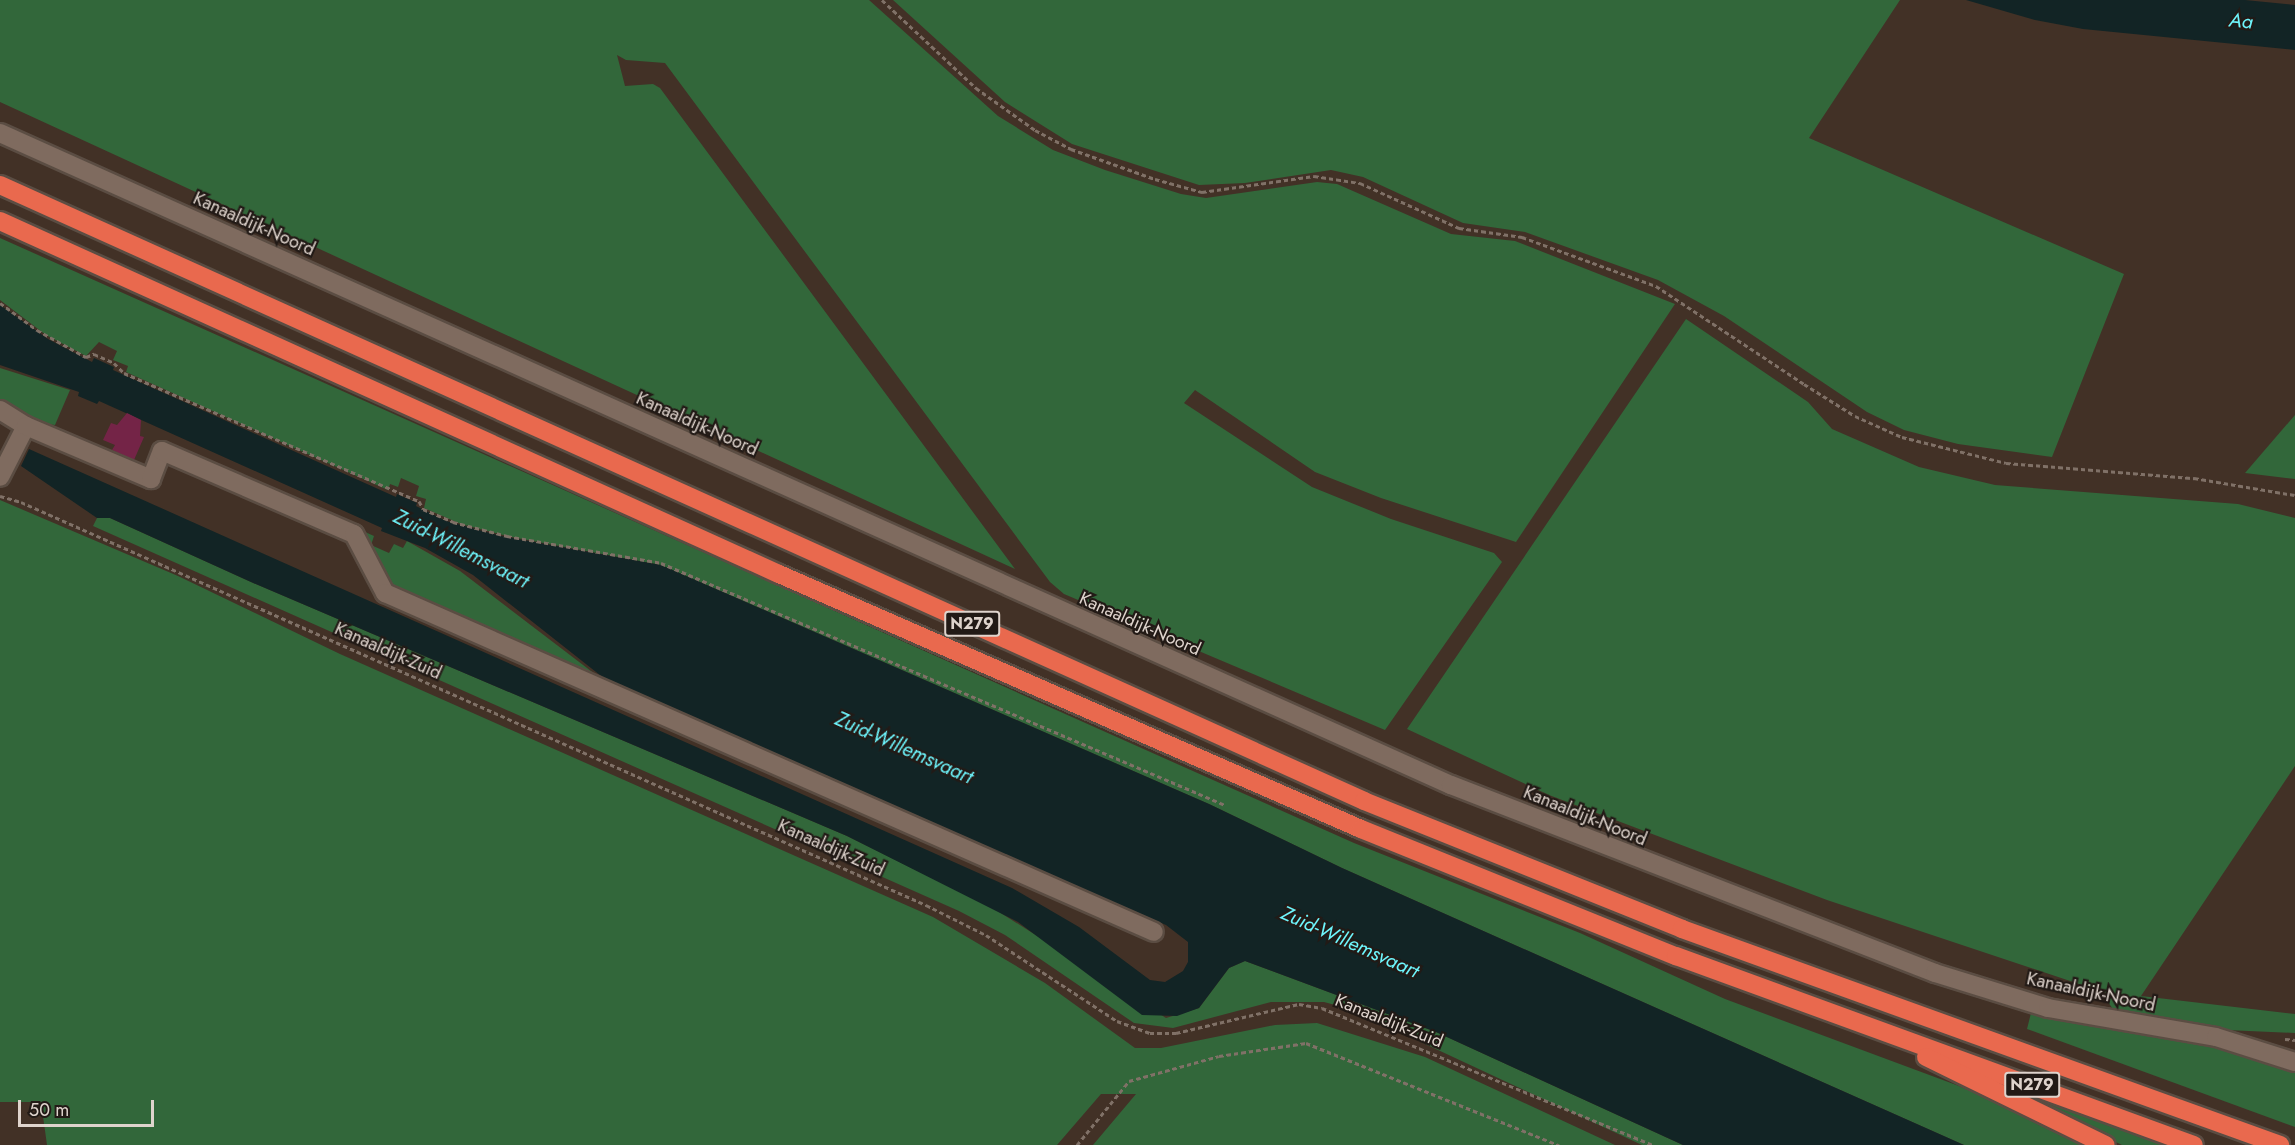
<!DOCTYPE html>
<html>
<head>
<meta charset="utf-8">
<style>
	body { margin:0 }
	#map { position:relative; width:2295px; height:1145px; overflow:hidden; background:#423126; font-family:Jost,sans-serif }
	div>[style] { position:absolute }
	.green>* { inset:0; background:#32673a }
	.water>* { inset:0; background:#122425 }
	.building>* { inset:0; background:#742447 }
	.path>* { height:3px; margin-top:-1.5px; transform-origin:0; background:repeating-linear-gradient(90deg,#807167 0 4.5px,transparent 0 7.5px) }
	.roads { filter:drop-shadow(2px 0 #5b4d43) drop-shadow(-2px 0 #5b4d43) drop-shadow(0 2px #5b4d43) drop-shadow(0 -2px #5b4d43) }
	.minor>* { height:18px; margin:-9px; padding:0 9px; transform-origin:9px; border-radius:9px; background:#7f6b5f }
	.highway>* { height:18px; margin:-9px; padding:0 9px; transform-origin:9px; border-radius:9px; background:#e9694e }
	span { translate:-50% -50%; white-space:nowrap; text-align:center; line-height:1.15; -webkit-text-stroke:4.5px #221a16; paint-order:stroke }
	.shield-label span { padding:2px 4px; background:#221a16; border:2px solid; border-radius:4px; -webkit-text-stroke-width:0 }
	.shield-label { font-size:16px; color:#dfd4cd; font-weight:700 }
	.street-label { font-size:18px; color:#dfd4cd }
	.water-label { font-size:20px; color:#6ef6fd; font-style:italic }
	.scale { position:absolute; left:18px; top:1100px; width:136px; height:27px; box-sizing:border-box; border:3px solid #dfd4cd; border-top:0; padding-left:8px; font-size:18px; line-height:21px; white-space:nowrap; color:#dfd4cd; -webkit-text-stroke:4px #221a16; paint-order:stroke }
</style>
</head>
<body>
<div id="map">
	<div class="green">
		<div style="clip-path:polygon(0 0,869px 0,998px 116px,1053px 150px,1105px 170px,1181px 194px,1206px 198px,1317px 182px,1337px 184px,1451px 234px,1515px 241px,1675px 304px,1516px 542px,1381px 498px,1315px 472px,1195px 390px,1184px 403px,1312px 487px,1391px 519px,1494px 553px,1502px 562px,1385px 730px,1064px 594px,1050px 582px,665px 63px,626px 60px,617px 55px,625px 86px,653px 84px,660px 88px,1015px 569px,0 102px)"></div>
		<div style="clip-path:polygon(893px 0,1900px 0,1809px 138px,2124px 274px,2052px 457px,1958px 444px,1904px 430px,1867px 412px,1724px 316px,1658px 280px,1525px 232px,1463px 223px,1363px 177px,1331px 170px,1245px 183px,1199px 185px,1072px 144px,1005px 102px)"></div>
		<div style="clip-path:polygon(0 238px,1354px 843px,1580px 933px,1725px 999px,1959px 1086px,2092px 1145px,1964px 1145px,1342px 868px,1209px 804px,661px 565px,507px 536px,461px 524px,424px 508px,426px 499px,416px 496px,419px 486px,401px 478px,398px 487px,390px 484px,388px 490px,126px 372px,128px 366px,113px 360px,117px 351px,99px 342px,86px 356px,46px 335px,0 300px)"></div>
		<div style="clip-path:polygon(1686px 319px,1808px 402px,1832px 429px,1919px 467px,1995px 485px,2238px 504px,2295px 518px,2295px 766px,2141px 996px,2295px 1014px,2295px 1033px,2204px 1029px,2117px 1015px,2108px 1002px,2109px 994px,1827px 900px,1549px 795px,1407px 729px)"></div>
		<div style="clip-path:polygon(0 368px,70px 390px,55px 425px,36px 423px,0 404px)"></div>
		<div style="clip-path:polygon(2295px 415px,2295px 479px,2245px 473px)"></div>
		<div style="clip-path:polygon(175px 447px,374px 536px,371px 545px,389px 553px,394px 544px,403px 548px,407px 541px,460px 571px,608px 684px,386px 585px,360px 538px)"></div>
		<div style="clip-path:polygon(0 500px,178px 576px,340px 654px,933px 917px,1045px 983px,1135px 1048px,1161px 1048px,1275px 1025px,1317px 1023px,1425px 1057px,1615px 1145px,1093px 1145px,1136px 1094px,1101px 1094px,1057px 1145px,47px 1145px,41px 1102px,0 1102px)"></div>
		<div style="clip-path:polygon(97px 518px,110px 518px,251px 582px,847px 836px,993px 908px,1166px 1018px,1199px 1008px,1229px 968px,1245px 961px,1436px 1032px,1683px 1145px,1642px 1145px,1350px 1009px,1324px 1002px,1271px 1002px,1173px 1028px,1134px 1023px,1005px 935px,959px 911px,93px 526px)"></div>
		<div style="clip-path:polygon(2032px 1009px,2209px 1043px,2295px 1068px,2295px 1127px,2027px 1029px)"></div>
		<div style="clip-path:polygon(2011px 1091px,2102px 1122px,2163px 1145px,2122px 1145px)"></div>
	</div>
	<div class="water">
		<div style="clip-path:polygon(1966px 0,2245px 0,2295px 5px,2295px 50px,2083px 29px,2035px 20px)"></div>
		<div style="clip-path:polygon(0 305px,48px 339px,92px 362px,94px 358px,114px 367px,113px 370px,396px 497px,397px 494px,417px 503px,416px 506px,446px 521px,501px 536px,661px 565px,1209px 804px,1342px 868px,1964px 1145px,1683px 1145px,1436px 1032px,1245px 961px,1229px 968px,1199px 1008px,1177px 1016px,1142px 1015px,1018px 922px,847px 836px,251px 582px,110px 518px,97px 518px,21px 466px,29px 449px,1012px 888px,1079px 927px,1150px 980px,1165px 982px,1183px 971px,1188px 962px,1188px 942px,1166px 925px,881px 805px,610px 683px,473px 575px,425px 548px,381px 531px,382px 528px,99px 401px,97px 404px,78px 396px,79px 392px,0 365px)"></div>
	</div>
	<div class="building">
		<div style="clip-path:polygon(127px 413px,141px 420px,140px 436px,144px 437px,134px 460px,112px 450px,115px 445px,103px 440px,111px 423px,117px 425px)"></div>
	</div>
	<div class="path">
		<div style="left:882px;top:0;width:129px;rotate:43.1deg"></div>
		<div style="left:976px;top:88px;width:72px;rotate:35.4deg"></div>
		<div style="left:1035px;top:130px;width:41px;rotate:27.8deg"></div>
		<div style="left:1071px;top:149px;width:89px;rotate:19.7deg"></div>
		<div style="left:1155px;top:179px;width:49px;rotate:15.5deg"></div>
		<div style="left:1202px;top:192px;width:113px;rotate:-8.1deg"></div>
		<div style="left:1314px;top:176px;width:47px;rotate:8.7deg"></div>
		<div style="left:1360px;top:183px;width:109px;rotate:24.4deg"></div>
		<div style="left:1459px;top:228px;width:64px;rotate:8.1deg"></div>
		<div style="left:1522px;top:237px;width:143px;rotate:20.1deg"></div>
		<div style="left:1656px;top:286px;width:178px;rotate:33.5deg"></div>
		<div style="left:1804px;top:384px;width:60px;rotate:32.1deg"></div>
		<div style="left:1855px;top:416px;width:51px;rotate:24.1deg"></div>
		<div style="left:1902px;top:437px;width:107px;rotate:14deg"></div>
		<div style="left:2006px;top:463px;width:189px;rotate:4.6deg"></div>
		<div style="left:2194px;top:478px;width:102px;rotate:9.6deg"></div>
		<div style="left:0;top:303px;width:46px;rotate:36.1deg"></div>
		<div style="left:37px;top:330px;width:56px;rotate:28.9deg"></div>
		<div style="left:86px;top:357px;width:9px;rotate:-21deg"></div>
		<div style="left:94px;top:354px;width:22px;rotate:24deg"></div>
		<div style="left:114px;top:363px;width:14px;rotate:45deg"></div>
		<div style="left:124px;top:373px;width:322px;rotate:23.5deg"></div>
		<div style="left:419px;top:501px;width:9px;rotate:63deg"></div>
		<div style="left:423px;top:509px;width:33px;rotate:23deg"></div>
		<div style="left:453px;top:522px;width:56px;rotate:14.5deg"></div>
		<div style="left:507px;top:536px;width:156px;rotate:9.9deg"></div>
		<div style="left:661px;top:563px;width:614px;rotate:23.22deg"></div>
		<div style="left:0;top:496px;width:22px;rotate:16deg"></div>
		<div style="left:21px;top:502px;width:991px;rotate:24deg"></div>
		<div style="left:926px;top:905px;width:67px;rotate:26.6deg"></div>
		<div style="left:986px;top:935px;width:157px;rotate:33.3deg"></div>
		<div style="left:1117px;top:1021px;width:35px;rotate:20deg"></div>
		<div style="left:1150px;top:1033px;width:26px"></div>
		<div style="left:1176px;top:1033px;width:126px;rotate:-13.3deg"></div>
		<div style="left:1299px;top:1004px;width:23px;rotate:10deg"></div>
		<div style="left:1322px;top:1008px;width:358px;rotate:22.5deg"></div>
		<div style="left:2285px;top:1039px;width:10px;rotate:6deg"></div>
		<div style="left:1077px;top:1145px;width:82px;rotate:-50.9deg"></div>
		<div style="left:1129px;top:1081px;width:93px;rotate:-15.5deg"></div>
		<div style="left:1219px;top:1056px;width:88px;rotate:-8.5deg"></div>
		<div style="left:1306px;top:1043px;width:273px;rotate:22deg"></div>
	</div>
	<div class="roads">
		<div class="minor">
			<div style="left:0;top:133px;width:1591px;rotate:24.2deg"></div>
			<div style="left:1451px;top:785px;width:519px;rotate:21.23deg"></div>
			<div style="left:1935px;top:973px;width:118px;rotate:17.2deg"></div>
			<div style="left:2048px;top:1008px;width:170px;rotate:9.8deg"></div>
			<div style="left:2216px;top:1037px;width:83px;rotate:17.6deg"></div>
			<div style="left:0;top:410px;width:31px;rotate:32deg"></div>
			<div style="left:26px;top:426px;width:57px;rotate:117deg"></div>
			<div style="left:26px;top:426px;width:136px;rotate:23deg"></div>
			<div style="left:151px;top:479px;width:30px;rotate:-69deg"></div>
			<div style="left:162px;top:451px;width:209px;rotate:23.4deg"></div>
			<div style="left:354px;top:534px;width:67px;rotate:62.3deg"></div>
			<div style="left:385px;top:593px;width:840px;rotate:23.79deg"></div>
		</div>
		<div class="highway">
			<div style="left:0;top:185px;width:1497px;rotate:24.3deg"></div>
			<div style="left:1364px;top:801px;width:343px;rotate:21.9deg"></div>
			<div style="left:1682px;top:929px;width:636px;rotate:19.86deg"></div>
			<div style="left:0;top:221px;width:855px;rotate:24.38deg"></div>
			<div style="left:779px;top:574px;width:635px;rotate:23.66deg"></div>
			<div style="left:1361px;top:829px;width:340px;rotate:22deg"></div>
			<div style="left:1676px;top:956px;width:551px;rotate:20.05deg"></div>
			<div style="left:1926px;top:1057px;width:200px;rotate:26.1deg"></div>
		</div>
	</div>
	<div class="shield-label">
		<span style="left:972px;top:624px">N279</span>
		<span style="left:2032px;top:1085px">N279</span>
	</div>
	<div class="street-label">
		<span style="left:254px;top:224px;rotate:24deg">Kanaaldijk-Noord</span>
		<span style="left:697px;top:424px;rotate:24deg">Kanaaldijk-Noord</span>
		<span style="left:1140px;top:624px;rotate:24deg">Kanaaldijk-Noord</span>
		<span style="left:388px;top:651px;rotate:24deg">Kanaaldijk-Zuid</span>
		<span style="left:1585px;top:816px;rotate:22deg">Kanaaldijk-Noord</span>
		<span style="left:831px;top:848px;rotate:24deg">Kanaaldijk-Zuid</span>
		<span style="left:2091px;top:992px;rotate:12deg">Kanaaldijk-Noord</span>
		<span style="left:1389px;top:1021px;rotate:22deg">Kanaaldijk-Zuid</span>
	</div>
	<div class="water-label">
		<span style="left:2241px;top:21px;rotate:6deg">Aa</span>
		<span style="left:461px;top:549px;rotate:27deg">Zuid-Willemsvaart</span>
		<span style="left:904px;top:748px;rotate:24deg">Zuid-Willemsvaart</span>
		<span style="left:1350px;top:942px;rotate:24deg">Zuid-Willemsvaart</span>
	</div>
	<div class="scale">50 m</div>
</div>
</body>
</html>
